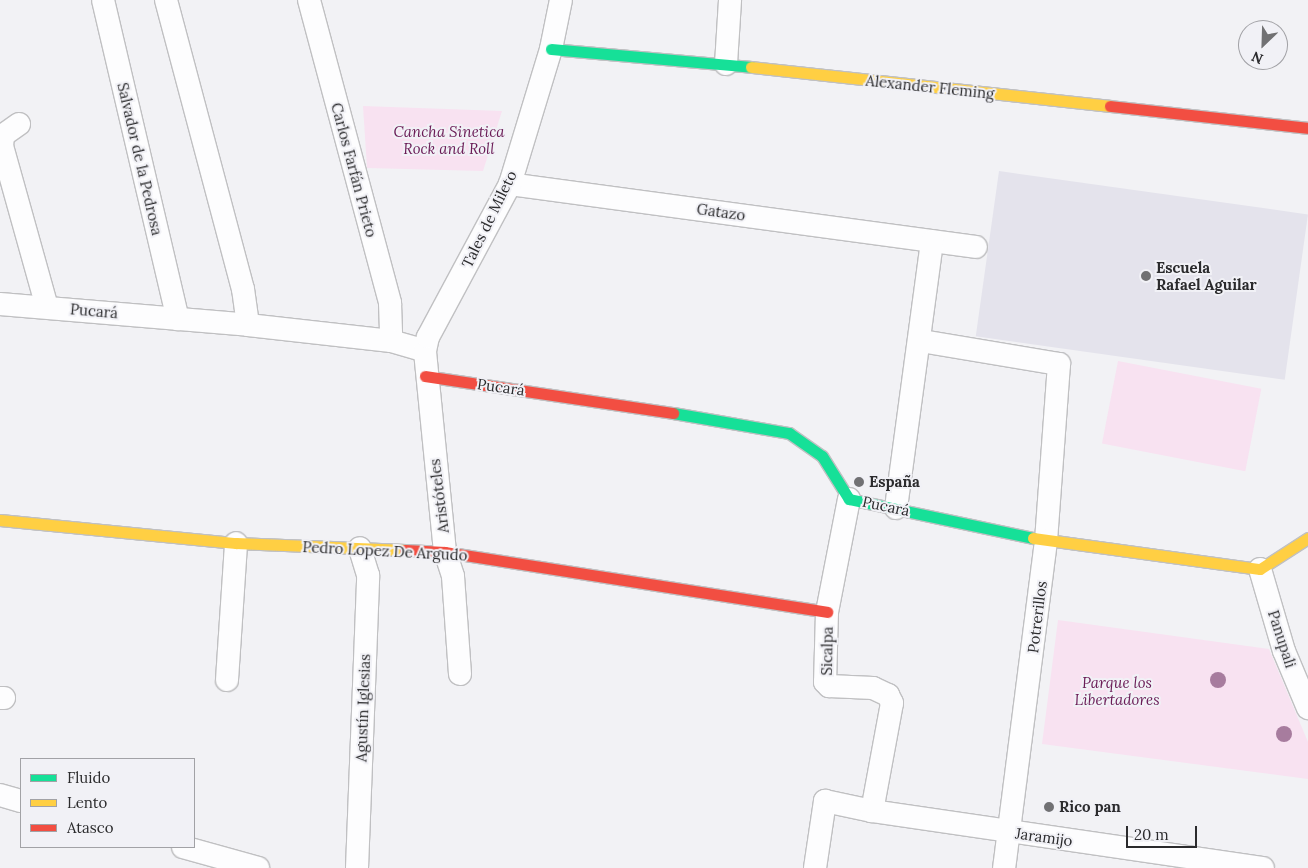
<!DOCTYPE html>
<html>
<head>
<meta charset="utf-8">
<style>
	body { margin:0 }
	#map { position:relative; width:1308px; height:868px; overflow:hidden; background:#f2f2f5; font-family:Lora,serif }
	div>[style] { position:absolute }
	.built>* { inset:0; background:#e4e3ec; transform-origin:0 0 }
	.green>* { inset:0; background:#f8e2f1; transform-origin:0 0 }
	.roads { filter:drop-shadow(1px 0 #c0c0c2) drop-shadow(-1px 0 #c0c0c2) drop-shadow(0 1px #c0c0c2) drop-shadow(0 -1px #c0c0c2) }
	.street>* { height:22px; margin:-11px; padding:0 11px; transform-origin:11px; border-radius:11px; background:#fdfdfe }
	.fast>* { height:11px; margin:-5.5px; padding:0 5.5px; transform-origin:5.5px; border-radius:5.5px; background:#16e098 }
	.slow>* { height:11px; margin:-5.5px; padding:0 5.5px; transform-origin:5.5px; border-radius:5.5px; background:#ffcf43 }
	.jam>* { height:11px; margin:-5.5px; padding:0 5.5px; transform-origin:5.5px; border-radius:5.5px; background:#f24e42 }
	.trees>* { width:16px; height:16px; margin:-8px; border-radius:50%; background:#a77c9e }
	.dots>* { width:14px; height:14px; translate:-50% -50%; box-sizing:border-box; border:2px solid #f1f1f6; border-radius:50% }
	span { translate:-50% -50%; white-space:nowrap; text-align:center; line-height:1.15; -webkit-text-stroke:4px #f1f1f6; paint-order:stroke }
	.street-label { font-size:15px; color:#2b2b2d }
	.park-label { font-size:15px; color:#6a1b56; font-style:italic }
	.poi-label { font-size:15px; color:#2b2b2d; font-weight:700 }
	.left { translate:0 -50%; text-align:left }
	.legend { position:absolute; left:20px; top:758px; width:175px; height:90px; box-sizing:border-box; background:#f1f1f6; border:1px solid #a2a2a6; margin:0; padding:6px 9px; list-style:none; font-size:15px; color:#2b2b2d }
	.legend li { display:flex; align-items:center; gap:10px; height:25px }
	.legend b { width:25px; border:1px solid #a2a2a6 }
	.north { position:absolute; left:1238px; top:20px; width:50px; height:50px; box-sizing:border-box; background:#f1f1f6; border:1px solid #a2a2a6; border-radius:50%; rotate:204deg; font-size:14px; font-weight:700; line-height:20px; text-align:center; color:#2b2b2d }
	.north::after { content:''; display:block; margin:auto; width:18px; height:22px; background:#717173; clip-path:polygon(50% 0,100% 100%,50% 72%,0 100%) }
	.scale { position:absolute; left:1126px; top:826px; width:71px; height:22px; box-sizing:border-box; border:2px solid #2b2b2d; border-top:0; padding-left:6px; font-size:15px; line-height:18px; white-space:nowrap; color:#2b2b2d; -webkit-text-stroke:4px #f1f1f6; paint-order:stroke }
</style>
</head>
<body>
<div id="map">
	<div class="built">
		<div style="left:999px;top:171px;width:312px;height:167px;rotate:8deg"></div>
	</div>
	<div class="green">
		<div style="clip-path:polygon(363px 106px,502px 111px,483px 171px,367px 168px)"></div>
		<div style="left:1118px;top:361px;width:146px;height:84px;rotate:11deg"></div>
		<div style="clip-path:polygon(1058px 620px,1269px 649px,1308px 742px,1308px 779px,1042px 744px)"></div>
	</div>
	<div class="roads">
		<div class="street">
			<div style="left:103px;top:0;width:328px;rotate:76.8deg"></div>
			<div style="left:166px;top:0;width:299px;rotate:75.1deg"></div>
			<div style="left:243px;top:289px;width:36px;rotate:82deg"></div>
			<div style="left:309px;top:0;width:314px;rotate:75deg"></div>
			<div style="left:390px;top:303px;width:38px;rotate:88deg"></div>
			<div style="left:726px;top:64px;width:64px;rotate:-86.4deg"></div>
			<div style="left:19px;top:124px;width:19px;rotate:145deg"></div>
			<div style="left:3px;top:135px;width:11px;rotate:95deg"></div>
			<div style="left:2px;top:146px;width:167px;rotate:74.4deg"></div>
			<div style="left:510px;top:184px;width:470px;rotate:7.7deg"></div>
			<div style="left:0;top:304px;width:249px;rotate:4.8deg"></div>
			<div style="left:248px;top:325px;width:144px;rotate:6.4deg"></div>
			<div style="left:391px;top:341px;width:35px;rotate:16deg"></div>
			<div style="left:921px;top:341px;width:140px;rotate:9.5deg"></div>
			<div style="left:1059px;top:364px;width:177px;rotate:94.2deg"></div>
			<div style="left:1046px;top:541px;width:330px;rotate:97.3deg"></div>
			<div style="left:849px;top:499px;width:115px;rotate:101deg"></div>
			<div style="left:827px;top:612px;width:70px;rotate:91.6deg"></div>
			<div style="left:825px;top:682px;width:6px;rotate:45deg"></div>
			<div style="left:829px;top:686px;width:44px;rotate:2.6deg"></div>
			<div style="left:873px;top:688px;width:17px;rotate:25deg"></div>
			<div style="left:888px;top:695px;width:9px;rotate:63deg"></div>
			<div style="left:892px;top:703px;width:110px;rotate:100.5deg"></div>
			<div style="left:896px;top:508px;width:269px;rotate:-82.3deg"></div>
			<div style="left:1260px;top:569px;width:85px;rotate:73.7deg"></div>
			<div style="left:1284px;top:651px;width:62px;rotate:67.2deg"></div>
			<div style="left:460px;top:674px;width:98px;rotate:-94.1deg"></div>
			<div style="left:453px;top:576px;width:25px;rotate:-108deg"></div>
			<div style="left:445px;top:552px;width:202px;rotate:-95.7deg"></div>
			<div style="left:425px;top:351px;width:14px;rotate:-78deg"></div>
			<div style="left:428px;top:337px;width:174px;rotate:-61.8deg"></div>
			<div style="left:510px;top:184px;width:141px;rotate:-73.1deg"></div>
			<div style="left:551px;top:49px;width:50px;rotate:-78.5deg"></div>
			<div style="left:227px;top:680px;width:137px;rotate:-86.2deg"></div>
			<div style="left:0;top:698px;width:4px"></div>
			<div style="left:0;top:795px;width:22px;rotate:16deg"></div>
			<div style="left:183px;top:847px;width:78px;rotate:15.6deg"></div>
			<div style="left:357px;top:868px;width:293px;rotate:-87.8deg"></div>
			<div style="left:368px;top:575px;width:28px;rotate:-107deg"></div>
			<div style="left:815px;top:868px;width:68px;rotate:-81.5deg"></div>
			<div style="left:825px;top:801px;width:48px;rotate:12deg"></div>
			<div style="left:872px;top:811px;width:395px;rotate:8.3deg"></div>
		</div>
		<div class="fast">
			<div style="left:551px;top:49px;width:201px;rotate:5.1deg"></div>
			<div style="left:673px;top:413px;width:118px;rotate:9.8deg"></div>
			<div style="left:789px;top:433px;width:40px;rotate:34.9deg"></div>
			<div style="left:822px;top:456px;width:51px;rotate:57.9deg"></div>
			<div style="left:849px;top:499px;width:188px;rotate:12deg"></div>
		</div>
		<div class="slow">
			<div style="left:751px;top:67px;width:361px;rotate:6.2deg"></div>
			<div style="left:0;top:520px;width:237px;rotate:5.6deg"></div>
			<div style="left:236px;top:543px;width:169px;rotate:2.4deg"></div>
			<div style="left:1033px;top:538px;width:229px;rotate:7.8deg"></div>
			<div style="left:1260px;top:569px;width:57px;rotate:-32.9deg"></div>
		</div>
		<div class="jam">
			<div style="left:1110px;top:106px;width:199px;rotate:6.3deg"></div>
			<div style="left:425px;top:376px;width:251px;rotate:8.5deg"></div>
			<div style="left:405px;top:550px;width:40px;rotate:2.9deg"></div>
			<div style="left:445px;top:552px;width:387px;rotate:8.9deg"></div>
		</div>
	</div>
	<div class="trees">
		<div style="left:1218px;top:680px"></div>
		<div style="left:1284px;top:734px"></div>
	</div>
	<div class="dots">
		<div style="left:1146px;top:276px;background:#717173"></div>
		<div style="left:859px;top:482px;background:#717173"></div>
		<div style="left:1049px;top:807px;background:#717173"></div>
	</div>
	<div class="street-label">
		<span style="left:930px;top:87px;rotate:6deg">Alexander Fleming</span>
		<span style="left:140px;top:159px;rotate:77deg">Salvador de la Pedrosa</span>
		<span style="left:354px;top:170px;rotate:75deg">Carlos Farfán Prieto</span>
		<span style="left:721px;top:212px;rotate:8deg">Gatazo</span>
		<span style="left:489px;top:219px;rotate:-64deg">Tales de Mileto</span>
		<span style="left:94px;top:311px;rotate:5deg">Pucará</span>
		<span style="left:501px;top:387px;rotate:8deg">Pucará</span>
		<span style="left:439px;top:496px;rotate:-97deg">Aristóteles</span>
		<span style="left:886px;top:506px;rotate:12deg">Pucará</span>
		<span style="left:385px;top:551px;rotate:3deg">Pedro Lopez De Argudo</span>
		<span style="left:1037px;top:617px;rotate:-83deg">Potrerillos</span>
		<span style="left:1282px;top:639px;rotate:72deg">Panupali</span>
		<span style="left:827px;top:651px;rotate:-89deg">Sicalpa</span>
		<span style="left:363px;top:708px;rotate:-88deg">Agustín Iglesias</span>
		<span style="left:1044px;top:837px;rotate:8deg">Jaramijo</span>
	</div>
	<div class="park-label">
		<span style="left:449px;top:140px">Cancha Sinetica<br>Rock and Roll</span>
		<span style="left:1117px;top:691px">Parque los<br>Libertadores</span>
	</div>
	<div class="poi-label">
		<span class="left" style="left:1156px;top:276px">Escuela<br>Rafael Aguilar</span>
		<span class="left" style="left:869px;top:482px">España</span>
		<span class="left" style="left:1059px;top:807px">Rico pan</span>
	</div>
	<ul class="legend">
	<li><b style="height:6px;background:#16e098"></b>Fluido</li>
	<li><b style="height:6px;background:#ffcf43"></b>Lento</li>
	<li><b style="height:6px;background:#f24e42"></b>Atasco</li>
	</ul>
	<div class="north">N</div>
	<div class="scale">20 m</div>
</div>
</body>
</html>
